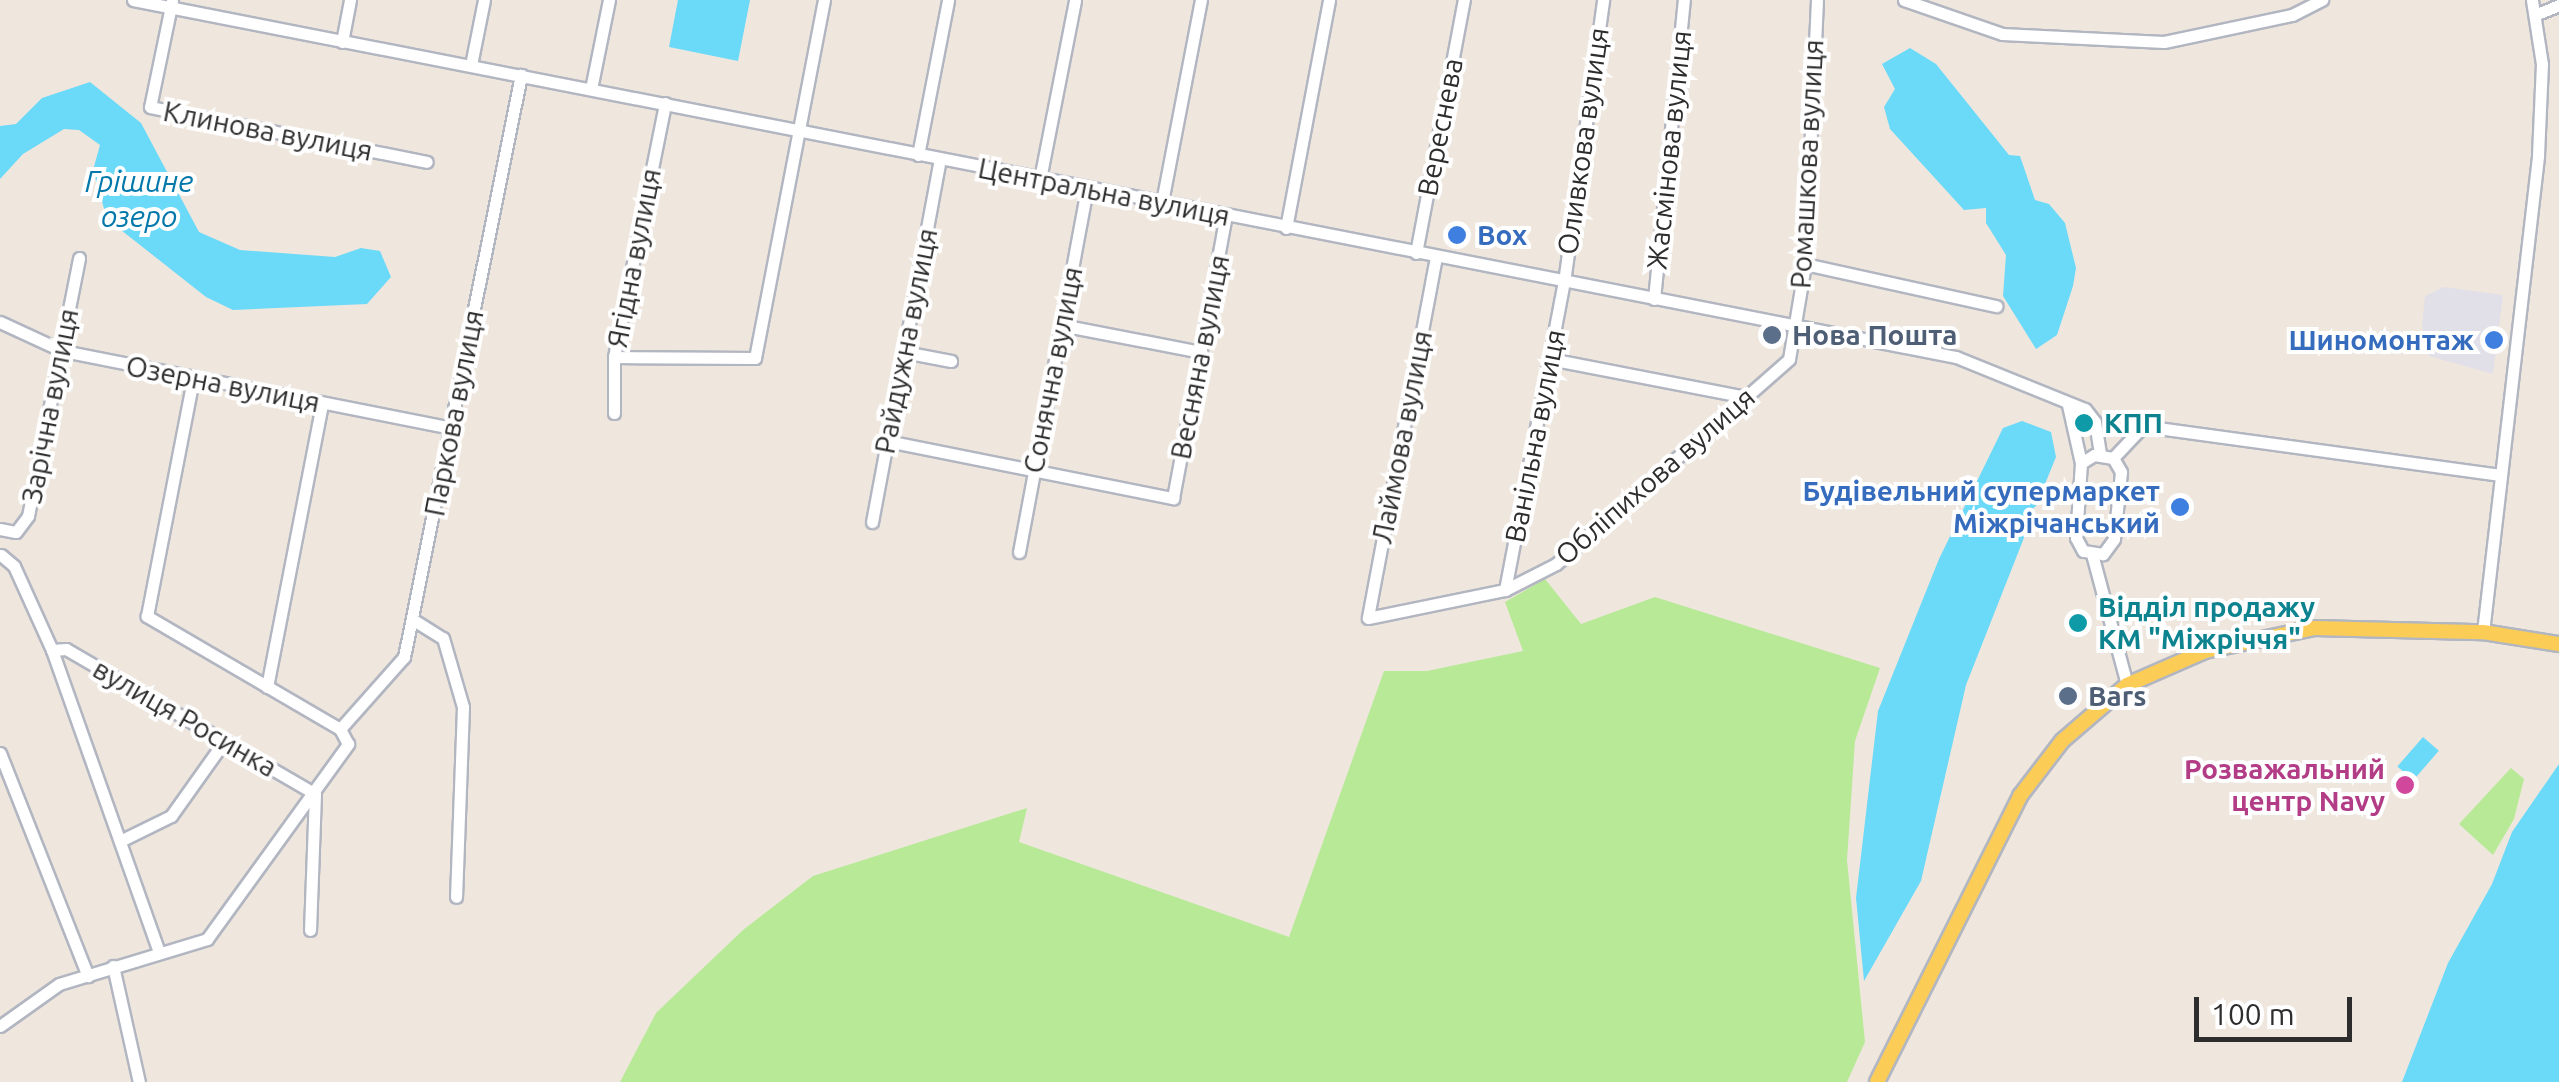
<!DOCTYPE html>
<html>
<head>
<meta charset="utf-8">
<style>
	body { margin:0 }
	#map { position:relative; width:2559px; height:1082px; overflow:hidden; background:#efe7de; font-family:Ubuntu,sans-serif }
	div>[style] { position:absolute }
	.industrial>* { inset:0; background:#e1dfe7 }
	.green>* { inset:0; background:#b7e997 }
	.water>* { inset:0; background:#6bd9f8; transform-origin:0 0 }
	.roads { filter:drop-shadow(2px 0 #b2b6c1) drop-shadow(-2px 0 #b2b6c1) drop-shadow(0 2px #b2b6c1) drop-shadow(0 -2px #b2b6c1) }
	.minor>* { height:11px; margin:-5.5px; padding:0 5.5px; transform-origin:5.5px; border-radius:5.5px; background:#fff }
	.major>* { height:14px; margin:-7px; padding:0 7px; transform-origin:7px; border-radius:7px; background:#fbcd57 }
	.dots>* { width:28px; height:28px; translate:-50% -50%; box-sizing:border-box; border:5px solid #fff; border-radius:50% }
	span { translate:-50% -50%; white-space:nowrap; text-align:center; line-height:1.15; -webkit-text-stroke:8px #fff; paint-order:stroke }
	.street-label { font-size:28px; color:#2d2d2d }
	.shop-label { font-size:28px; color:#366cbe; font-weight:700 }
	.left { translate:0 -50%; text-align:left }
	.right { translate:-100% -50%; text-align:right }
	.service-label { font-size:28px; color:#4e5e75; font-weight:700 }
	.culture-label { font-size:28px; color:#0d838f; font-weight:700 }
	.hotel-label { font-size:28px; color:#b23c85; font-weight:700 }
	.water-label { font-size:30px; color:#0378aa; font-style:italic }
	.scale { position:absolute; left:2194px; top:997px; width:158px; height:45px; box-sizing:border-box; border:5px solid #2d2d2d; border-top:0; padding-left:12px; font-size:30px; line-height:35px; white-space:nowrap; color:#2d2d2d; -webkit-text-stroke:8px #fff; paint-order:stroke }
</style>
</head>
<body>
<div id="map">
	<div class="industrial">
		<div style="clip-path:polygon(2444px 287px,2503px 295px,2493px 374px,2429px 356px,2422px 326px,2425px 296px)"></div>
	</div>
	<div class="green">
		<div style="clip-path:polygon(1545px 579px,1581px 624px,1655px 597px,1880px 668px,1855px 741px,1847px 860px,1865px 1042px,1847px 1082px,620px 1082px,656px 1013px,743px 930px,813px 876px,1027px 808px,1019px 842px,1289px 937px,1384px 671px,1427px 671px,1523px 651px,1505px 602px)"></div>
		<div style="clip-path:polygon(2511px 768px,2524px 779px,2514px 819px,2493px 855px,2459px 824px)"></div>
	</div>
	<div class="water">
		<div style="clip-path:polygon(678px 0,750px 0,738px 61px,669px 47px)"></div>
		<div style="clip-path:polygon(1910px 48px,1936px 64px,2009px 155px,2020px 156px,2035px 200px,2049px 204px,2065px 223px,2076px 268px,2073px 286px,2057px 335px,2036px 349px,2003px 296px,2006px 255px,1986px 223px,1986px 208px,1964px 210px,1890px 129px,1884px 107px,1895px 89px,1882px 64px)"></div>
		<div style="clip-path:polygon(90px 82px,141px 123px,199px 232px,240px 250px,335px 257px,361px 248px,380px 251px,391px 277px,367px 304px,233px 310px,206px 297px,107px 219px,93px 170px,100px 145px,79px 130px,64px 129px,23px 154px,0 179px,0 126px,16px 124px,42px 98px)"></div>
		<div style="clip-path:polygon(2022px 421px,2051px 432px,2056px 457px,2036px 506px,2022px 517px,2029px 525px,1966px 685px,1921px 881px,1864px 981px,1856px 898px,1878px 711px,1939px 559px,2003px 428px)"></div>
		<div style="left:2423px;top:737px;width:21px;height:39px;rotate:41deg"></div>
		<div style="clip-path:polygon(2559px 764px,2559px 1082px,2402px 1082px,2448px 963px,2492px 884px,2512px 832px)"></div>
	</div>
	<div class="roads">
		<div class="minor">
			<div style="left:133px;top:0;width:1858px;rotate:11.08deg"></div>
			<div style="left:1956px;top:357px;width:139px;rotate:22deg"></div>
			<div style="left:2085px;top:409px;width:16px;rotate:52deg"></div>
			<div style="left:2095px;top:422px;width:32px;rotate:81deg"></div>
			<div style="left:1904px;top:0;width:104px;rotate:19.1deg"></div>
			<div style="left:2002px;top:34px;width:162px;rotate:2.8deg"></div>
			<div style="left:2164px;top:42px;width:131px;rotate:-11.9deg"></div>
			<div style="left:2292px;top:15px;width:34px;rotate:-27deg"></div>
			<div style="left:172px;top:1px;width:108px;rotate:101.7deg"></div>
			<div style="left:150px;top:107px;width:282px;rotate:11.2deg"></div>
			<div style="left:2537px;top:14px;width:24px;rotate:-22deg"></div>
			<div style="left:342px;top:42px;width:43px;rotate:-79.2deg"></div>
			<div style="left:471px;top:65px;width:66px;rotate:-78.7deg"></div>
			<div style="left:591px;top:89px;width:91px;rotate:-78.6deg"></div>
			<div style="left:918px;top:155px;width:158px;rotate:-79deg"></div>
			<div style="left:1040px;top:179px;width:182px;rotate:-78.9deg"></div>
			<div style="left:1162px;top:202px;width:206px;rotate:-79.1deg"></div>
			<div style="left:1286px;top:228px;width:232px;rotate:-79.3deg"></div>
			<div style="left:1416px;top:253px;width:258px;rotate:-79.3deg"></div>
			<div style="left:1436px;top:257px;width:367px;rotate:100.7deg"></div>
			<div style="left:1368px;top:618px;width:140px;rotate:-11.6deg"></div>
			<div style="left:1505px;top:590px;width:57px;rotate:-27deg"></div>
			<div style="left:1556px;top:564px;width:310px;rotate:-41.3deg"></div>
			<div style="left:1789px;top:359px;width:96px;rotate:-80.4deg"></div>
			<div style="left:1805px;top:264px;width:264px;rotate:-87.4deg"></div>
			<div style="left:1805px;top:264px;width:196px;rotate:12.4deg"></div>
			<div style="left:1654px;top:299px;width:301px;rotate:-84.3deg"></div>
			<div style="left:0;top:322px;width:69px;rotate:24.7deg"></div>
			<div style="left:63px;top:351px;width:396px;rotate:11.2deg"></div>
			<div style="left:1061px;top:325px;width:143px;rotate:10.9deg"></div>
			<div style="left:904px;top:352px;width:48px;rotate:10.8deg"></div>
			<div style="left:614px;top:357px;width:141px;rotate:0.4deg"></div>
			<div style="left:755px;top:358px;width:365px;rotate:-79.1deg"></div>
			<div style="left:1550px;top:359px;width:199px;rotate:11deg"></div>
			<div style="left:2068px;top:405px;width:59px;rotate:77.4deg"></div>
			<div style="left:614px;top:413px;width:56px;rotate:-90deg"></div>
			<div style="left:614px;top:357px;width:259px;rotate:-78.6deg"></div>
			<div style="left:887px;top:441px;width:292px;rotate:11.3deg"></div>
			<div style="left:1173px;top:498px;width:288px;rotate:-79.4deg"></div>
			<div style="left:2094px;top:455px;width:19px;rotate:9deg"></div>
			<div style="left:2113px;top:458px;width:16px;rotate:60deg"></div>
			<div style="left:2121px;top:472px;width:67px;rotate:96deg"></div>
			<div style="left:2114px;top:539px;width:19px;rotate:126deg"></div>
			<div style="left:2103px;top:554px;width:20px;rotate:-171deg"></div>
			<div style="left:2083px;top:551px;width:15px;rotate:-118deg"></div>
			<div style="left:2076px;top:538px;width:75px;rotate:-86.2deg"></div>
			<div style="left:2081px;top:463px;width:15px;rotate:-32deg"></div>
			<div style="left:2113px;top:458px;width:44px;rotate:-46.8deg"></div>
			<div style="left:2143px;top:426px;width:361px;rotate:7.8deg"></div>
			<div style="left:872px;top:522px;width:368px;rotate:-79.4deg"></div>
			<div style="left:0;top:529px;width:16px;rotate:11deg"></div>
			<div style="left:16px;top:532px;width:20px;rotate:-53deg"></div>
			<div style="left:28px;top:516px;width:263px;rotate:-78.8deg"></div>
			<div style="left:1019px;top:552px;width:370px;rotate:-79.4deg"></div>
			<div style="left:2092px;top:554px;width:136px;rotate:75deg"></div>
			<div style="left:1px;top:555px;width:17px;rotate:40deg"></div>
			<div style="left:14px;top:566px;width:92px;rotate:65.7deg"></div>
			<div style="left:52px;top:650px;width:318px;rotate:70.5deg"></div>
			<div style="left:1505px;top:590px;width:314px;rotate:-79.2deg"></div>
			<div style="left:1564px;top:282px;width:285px;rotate:-82.1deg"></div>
			<div style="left:412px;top:619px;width:36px;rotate:32deg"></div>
			<div style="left:443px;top:638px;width:72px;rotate:73.8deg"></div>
			<div style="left:463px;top:707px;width:190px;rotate:92.1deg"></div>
			<div style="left:2483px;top:632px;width:480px;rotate:-83.4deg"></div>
			<div style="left:2538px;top:155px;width:91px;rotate:-87.5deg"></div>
			<div style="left:2542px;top:64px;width:65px;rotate:-98.9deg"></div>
			<div style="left:52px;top:650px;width:14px;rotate:-4deg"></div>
			<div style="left:66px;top:649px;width:288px;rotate:30.2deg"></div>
			<div style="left:315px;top:794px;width:136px;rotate:92.1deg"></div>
			<div style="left:267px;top:687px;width:289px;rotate:-79deg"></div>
			<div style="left:340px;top:729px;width:96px;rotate:-48.4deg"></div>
			<div style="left:404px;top:657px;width:594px;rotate:-78.63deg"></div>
			<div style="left:0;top:753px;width:240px;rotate:68.5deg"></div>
			<div style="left:120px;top:841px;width:57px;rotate:-26.1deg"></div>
			<div style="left:171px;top:816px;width:93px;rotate:-54.6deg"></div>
			<div style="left:113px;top:966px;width:119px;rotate:77.4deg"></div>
			<div style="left:0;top:1026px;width:72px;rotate:-35.4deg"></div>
			<div style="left:59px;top:984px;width:155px;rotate:-16.9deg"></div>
			<div style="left:207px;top:939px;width:241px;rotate:-54.1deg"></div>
			<div style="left:348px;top:744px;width:17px;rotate:-118deg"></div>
			<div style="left:340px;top:729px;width:224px;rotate:-149.7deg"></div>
			<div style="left:147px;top:616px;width:241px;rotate:-79deg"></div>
		</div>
		<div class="major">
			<div style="left:1877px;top:1082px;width:320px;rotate:-63.4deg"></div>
			<div style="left:2020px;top:796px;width:69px;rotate:-52.6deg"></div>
			<div style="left:2062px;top:741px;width:86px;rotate:-40.7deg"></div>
			<div style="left:2127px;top:685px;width:85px;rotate:-23.6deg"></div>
			<div style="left:2205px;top:651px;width:111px;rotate:-11.9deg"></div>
			<div style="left:2314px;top:628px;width:169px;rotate:1.4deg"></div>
			<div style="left:2483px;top:632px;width:77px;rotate:9deg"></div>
		</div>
	</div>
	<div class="dots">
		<div style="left:1457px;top:235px;background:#3f7fe0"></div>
		<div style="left:1772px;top:335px;background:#5c6f8a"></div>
		<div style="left:2494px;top:340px;background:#3f7fe0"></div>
		<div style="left:2084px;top:423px;background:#0f9aa8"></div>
		<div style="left:2180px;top:507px;background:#3f7fe0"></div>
		<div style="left:2078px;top:623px;background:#0f9aa8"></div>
		<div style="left:2068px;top:696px;background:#5c6f8a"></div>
		<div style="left:2405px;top:785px;background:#d1479c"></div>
	</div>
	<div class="street-label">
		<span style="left:1440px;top:127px;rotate:-79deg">Вереснева</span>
		<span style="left:268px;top:131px;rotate:11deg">Клинова вулиця</span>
		<span style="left:1583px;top:141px;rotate:-82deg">Оливкова вулиця</span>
		<span style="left:1669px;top:150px;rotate:-84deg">Жасмінова вулиця</span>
		<span style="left:1807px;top:164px;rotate:-87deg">Ромашкова вулиця</span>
		<span style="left:1104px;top:192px;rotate:11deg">Центральна вулиця</span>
		<span style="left:634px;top:258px;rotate:-79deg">Ягідна вулиця</span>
		<span style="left:906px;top:341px;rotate:-79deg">Райдужна вулиця</span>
		<span style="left:1200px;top:357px;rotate:-79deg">Весняна вулиця</span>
		<span style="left:1053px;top:370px;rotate:-79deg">Сонячна вулиця</span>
		<span style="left:223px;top:384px;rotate:11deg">Озерна вулиця</span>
		<span style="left:50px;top:406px;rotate:-79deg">Зарічна вулиця</span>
		<span style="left:454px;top:413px;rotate:-79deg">Паркова вулиця</span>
		<span style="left:1535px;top:436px;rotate:-79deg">Ванільна вулиця</span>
		<span style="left:1402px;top:437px;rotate:-79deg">Лаймова вулиця</span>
		<span style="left:1655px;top:476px;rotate:-41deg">Обліпихова вулиця</span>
		<span style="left:185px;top:718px;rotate:30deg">вулиця Росинка</span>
	</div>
	<div class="shop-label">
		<span class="left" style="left:1477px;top:235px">Box</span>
		<span class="right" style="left:2474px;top:340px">Шиномонтаж</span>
		<span class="right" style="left:2160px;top:507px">Будівельний супермаркет<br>Міжрічанський</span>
	</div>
	<div class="service-label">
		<span class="left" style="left:1792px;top:335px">Нова Пошта</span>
		<span class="left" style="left:2088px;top:696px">Bars</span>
	</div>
	<div class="culture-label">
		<span class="left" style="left:2104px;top:423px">КПП</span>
		<span class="left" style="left:2098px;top:623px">Відділ продажу<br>КМ "Міжріччя"</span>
	</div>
	<div class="hotel-label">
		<span class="right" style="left:2385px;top:785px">Розважальний<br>центр Navy</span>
	</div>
	<div class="water-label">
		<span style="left:139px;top:198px">Грішине<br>озеро</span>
	</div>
	<div class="scale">100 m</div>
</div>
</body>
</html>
